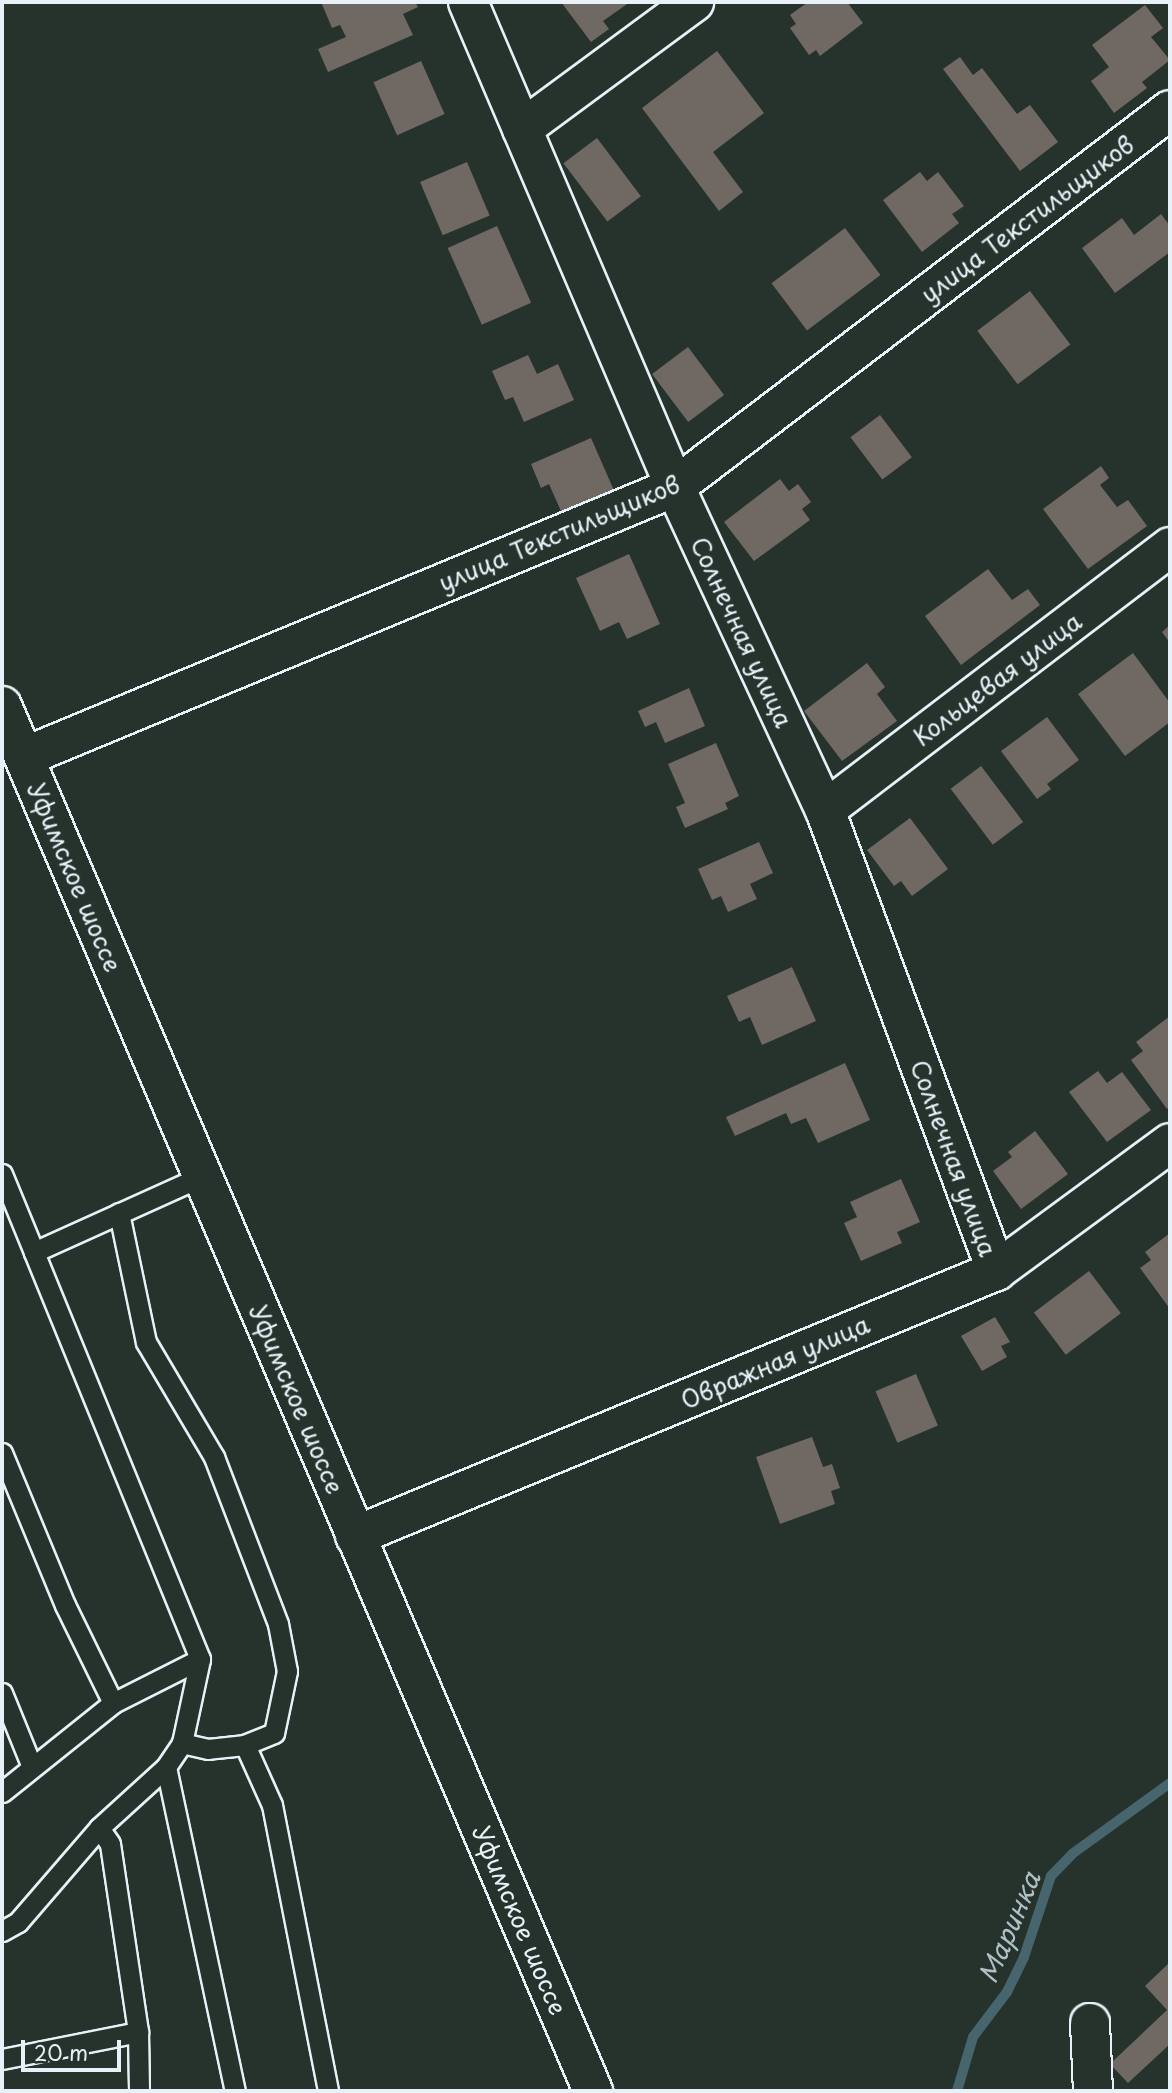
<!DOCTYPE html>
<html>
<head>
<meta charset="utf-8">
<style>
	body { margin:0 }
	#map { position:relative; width:1172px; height:2093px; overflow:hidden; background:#26332d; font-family:"Playpen Sans",sans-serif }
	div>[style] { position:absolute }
	.stream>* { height:10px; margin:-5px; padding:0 5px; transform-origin:5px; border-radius:5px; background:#46656d }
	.building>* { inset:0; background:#706863; transform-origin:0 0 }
	.roads { filter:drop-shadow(2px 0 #e8f1f8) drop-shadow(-2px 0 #e8f1f8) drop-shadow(0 2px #e8f1f8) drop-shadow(0 -2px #e8f1f8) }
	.lane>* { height:19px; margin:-9.5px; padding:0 9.5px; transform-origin:9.5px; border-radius:9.5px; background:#26332d }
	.street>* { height:38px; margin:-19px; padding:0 19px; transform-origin:19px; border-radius:19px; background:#26332d }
	.primary>* { height:38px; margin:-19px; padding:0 19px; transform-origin:19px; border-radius:19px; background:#26332d }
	span { translate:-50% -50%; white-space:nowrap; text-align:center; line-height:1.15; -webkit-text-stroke:5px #26332d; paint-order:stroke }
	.street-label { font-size:24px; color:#e8f1f8 }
	.water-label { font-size:26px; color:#afc0c7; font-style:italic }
	.frame { position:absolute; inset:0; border:4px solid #e8f1f8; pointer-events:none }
	.scale { position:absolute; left:21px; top:2040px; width:100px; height:32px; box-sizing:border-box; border:4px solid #e8f1f8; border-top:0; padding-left:9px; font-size:21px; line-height:24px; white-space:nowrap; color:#e8f1f8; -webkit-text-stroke:5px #26332d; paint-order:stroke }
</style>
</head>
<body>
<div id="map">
	<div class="stream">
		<div style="left:957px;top:2091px;width:56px;rotate:-73.5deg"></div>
		<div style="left:973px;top:2037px;width:56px;rotate:-52.9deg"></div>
		<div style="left:1007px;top:1992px;width:39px;rotate:-64deg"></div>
		<div style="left:1024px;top:1957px;width:85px;rotate:-71.6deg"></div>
		<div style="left:1051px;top:1876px;width:30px;rotate:-46deg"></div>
		<div style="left:1072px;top:1854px;width:121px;rotate:-35.9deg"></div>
	</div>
	<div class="building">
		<div style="clip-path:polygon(321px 2px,415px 2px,418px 7px,403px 14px,413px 35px,328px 72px,318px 49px,346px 37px,340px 25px,332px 28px)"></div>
		<div style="clip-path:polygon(561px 2px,630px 2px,603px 21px,609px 29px,591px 42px)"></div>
		<div style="clip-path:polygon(808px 2px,847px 2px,863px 23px,820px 56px,816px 50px,809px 55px,790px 28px,796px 24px,790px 15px)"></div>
		<div style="clip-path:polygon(1145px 5px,1163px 28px,1151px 37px,1170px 60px,1142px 82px,1147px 88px,1114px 113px,1091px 81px,1109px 67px,1092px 45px)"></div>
		<div style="clip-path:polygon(717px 51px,764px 113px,713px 152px,743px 192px,719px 211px,642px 108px)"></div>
		<div style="clip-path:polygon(960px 57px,973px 75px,982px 68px,1017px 114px,1030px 105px,1058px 142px,1020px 171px,943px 69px)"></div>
		<div style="left:421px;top:61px;width:58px;height:52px;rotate:66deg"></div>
		<div style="left:597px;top:138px;width:73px;height:42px;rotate:53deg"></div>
		<div style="left:467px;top:162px;width:58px;height:51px;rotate:67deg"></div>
		<div style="clip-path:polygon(920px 172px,927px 181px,938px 172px,964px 206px,952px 214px,959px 223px,922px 252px,883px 200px)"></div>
		<div style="clip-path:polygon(1161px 214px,1170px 226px,1170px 252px,1115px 293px,1082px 248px,1122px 218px,1134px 235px)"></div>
		<div style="left:497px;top:226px;width:84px;height:54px;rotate:66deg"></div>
		<div style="left:845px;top:228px;width:59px;height:92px;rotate:53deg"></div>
		<div style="left:1030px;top:291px;width:67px;height:66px;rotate:53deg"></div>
		<div style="left:688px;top:347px;width:60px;height:45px;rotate:53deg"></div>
		<div style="clip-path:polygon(528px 355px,537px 374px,558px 364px,574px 400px,524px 422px,513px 397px,505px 400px,492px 371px)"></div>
		<div style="left:880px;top:415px;width:53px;height:37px;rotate:53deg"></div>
		<div style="clip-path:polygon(591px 438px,616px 495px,564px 518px,549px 484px,541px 488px,531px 464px)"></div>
		<div style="clip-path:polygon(1101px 466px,1109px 478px,1100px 485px,1117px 507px,1128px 500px,1147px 526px,1088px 569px,1043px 509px)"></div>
		<div style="clip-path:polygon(780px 479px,789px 491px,798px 484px,811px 502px,802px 509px,810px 520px,754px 561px,724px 522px)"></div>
		<div style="clip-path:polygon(629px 554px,660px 624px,627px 639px,619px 622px,600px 631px,576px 578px)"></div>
		<div style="clip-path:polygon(988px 569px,1012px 600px,1028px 589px,1040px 605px,961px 665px,925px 616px)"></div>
		<div style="clip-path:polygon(1170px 625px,1170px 643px,1162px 632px)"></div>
		<div style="clip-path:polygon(1133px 653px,1170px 703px,1170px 722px,1125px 756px,1078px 694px)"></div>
		<div style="clip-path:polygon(867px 663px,885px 687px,877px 694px,897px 721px,842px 761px,804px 711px)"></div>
		<div style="clip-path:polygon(689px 688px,705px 726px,665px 743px,656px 722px,645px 727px,638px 711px)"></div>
		<div style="clip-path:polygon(1047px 717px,1079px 760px,1047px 784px,1051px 789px,1037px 799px,1001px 751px)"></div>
		<div style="clip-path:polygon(716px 743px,739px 796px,725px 803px,728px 809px,685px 828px,676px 807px,685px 803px,668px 764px)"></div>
		<div style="left:981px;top:766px;width:70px;height:38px;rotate:53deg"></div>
		<div style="clip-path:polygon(910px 818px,948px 869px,912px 896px,901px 881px,894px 886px,867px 850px)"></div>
		<div style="clip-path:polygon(759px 842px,773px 873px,750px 884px,757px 899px,728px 912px,721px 896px,712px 900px,698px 869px)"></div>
		<div style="clip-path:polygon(792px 967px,816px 1021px,762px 1045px,750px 1017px,739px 1022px,727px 996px)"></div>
		<div style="clip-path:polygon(1170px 1016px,1170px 1106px,1167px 1109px,1131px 1060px,1143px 1051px,1136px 1042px)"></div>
		<div style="clip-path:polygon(845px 1063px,870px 1120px,818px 1143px,806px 1118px,791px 1124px,786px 1113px,735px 1136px,726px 1117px)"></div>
		<div style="clip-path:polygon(1098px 1071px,1107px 1083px,1122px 1072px,1151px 1110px,1107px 1142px,1069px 1092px)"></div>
		<div style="clip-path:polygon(1035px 1131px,1068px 1174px,1021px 1209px,993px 1171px,1012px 1157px,1008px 1152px)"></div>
		<div style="clip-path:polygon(901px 1179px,920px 1222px,897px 1232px,902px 1243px,861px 1261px,844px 1223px,857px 1217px,850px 1202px)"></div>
		<div style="clip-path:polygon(1170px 1233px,1170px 1309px,1140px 1268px,1151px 1260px,1145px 1252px)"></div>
		<div style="left:1089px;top:1271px;width:53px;height:69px;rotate:53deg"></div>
		<div style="clip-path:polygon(995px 1317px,1010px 1342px,1001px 1346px,1007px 1357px,982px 1371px,961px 1336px)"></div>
		<div style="left:916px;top:1374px;width:56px;height:44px;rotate:67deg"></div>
		<div style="clip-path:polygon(812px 1437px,823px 1467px,832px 1464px,840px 1488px,831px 1491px,835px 1504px,780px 1524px,756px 1457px)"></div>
		<div style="clip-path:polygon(1170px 1962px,1170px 2044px,1128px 2083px,1110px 2064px,1167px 2010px,1145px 1986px)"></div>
	</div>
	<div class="roads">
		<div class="lane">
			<div style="left:2px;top:1174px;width:84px;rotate:67.7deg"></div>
			<div style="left:34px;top:1252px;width:184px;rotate:-24.3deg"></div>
			<div style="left:119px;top:1213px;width:132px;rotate:78.2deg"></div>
			<div style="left:146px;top:1342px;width:134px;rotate:59.4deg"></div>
			<div style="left:214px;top:1457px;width:179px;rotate:69deg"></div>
			<div style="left:278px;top:1624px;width:48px;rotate:79.2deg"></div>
			<div style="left:287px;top:1671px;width:63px;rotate:101.8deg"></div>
			<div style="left:274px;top:1733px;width:31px;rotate:158deg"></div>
			<div style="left:245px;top:1745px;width:37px;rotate:174deg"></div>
			<div style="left:208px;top:1749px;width:27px;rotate:-167deg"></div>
			<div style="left:2px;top:1453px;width:165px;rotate:67.5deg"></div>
			<div style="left:65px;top:1605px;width:109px;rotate:63.9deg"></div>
			<div style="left:2px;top:1693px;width:80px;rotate:67.9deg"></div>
			<div style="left:245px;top:1745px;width:66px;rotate:65.8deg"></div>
			<div style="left:272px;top:1805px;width:291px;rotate:78.9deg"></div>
			<div style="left:166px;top:1767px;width:331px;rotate:78deg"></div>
			<div style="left:2px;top:1792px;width:142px;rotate:-38.7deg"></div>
			<div style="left:113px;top:1703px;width:97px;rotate:-26.8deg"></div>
			<div style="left:99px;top:1828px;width:19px;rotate:55deg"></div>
			<div style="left:110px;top:1844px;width:190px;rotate:81.5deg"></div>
			<div style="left:138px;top:2032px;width:59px;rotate:89deg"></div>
			<div style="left:2px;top:1931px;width:18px;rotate:-29deg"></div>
			<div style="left:18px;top:1922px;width:124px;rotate:-49.2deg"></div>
			<div style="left:99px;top:1828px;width:91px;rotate:-42.3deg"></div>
			<div style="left:166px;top:1767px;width:29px;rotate:-56deg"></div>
			<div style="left:182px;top:1743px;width:86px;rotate:-77.9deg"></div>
			<div style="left:200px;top:1659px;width:440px;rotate:-112.2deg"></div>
			<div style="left:2px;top:2059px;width:139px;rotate:-11.2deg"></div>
		</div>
		<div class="street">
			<div style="left:468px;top:2px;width:527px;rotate:66.89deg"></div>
			<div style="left:675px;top:487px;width:356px;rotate:65.1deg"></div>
			<div style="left:825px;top:810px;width:492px;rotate:69.6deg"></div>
			<div style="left:522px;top:129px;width:214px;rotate:-36.4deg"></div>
			<div style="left:24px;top:757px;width:705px;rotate:-22.53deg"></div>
			<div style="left:675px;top:487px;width:622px;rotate:-37.29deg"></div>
			<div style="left:825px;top:810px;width:434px;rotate:-37.3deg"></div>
			<div style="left:355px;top:1536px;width:694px;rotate:-22.46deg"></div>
			<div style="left:996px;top:1271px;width:216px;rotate:-36.3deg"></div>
			<div style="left:1090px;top:2023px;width:68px;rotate:87.5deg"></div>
		</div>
		<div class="primary">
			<div style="left:2px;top:706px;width:1506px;rotate:66.89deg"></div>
		</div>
	</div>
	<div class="street-label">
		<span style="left:1027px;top:219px;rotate:-37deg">улица Текстильщиков</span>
		<span style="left:559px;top:533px;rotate:-23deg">улица Текстильщиков</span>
		<span style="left:742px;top:632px;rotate:65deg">Солнечная улица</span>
		<span style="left:997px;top:679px;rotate:-37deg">Кольцевая улица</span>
		<span style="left:75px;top:877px;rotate:67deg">Уфимское шоссе</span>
		<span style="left:954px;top:1158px;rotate:70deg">Солнечная улица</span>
		<span style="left:775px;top:1362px;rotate:-23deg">Овражная улица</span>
		<span style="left:297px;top:1399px;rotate:67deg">Уфимское шоссе</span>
		<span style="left:520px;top:1920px;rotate:67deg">Уфимское шоссе</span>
	</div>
	<div class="water-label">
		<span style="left:1009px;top:1927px;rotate:-67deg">Маринка</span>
	</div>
	<div class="frame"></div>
	<div class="scale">20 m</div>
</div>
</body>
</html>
